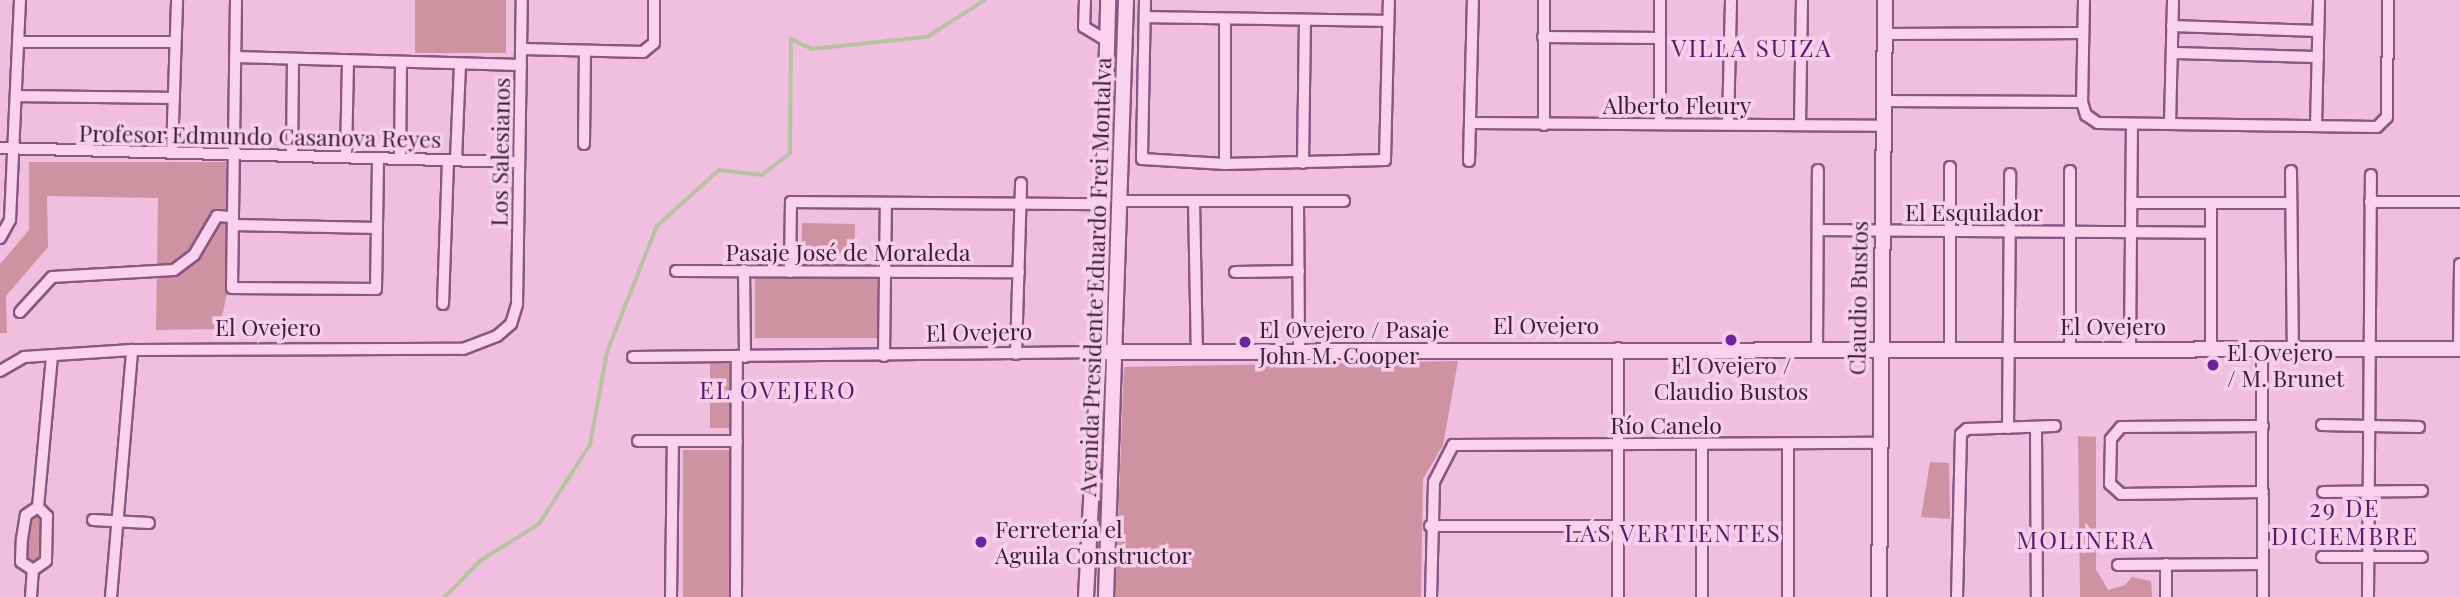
<!DOCTYPE html>
<html>
<head>
<meta charset="utf-8">
<style>
	body { margin:0 }
	#map { position:relative; width:2460px; height:597px; overflow:hidden; background:#f0bfe0; font-family:"Playfair Display",serif }
	div>[style] { position:absolute }
	.green>* { inset:0; background:#cf92a2; transform-origin:0 0 }
	.stream>* { height:3.5px; margin:-1.75px; padding:0 1.75px; transform-origin:1.75px; border-radius:1.75px; background:#b8c2a2 }
	.roads { filter:drop-shadow(2px 0 #8a5682) drop-shadow(-2px 0 #8a5682) drop-shadow(0 2px #8a5682) drop-shadow(0 -2px #8a5682) }
	.street>* { height:10px; margin:-5px; padding:0 5px; transform-origin:5px; border-radius:5px; background:#fbd2ee }
	.secondary>* { height:14px; margin:-7px; padding:0 7px; transform-origin:7px; border-radius:7px; background:#fbd2ee }
	.dots>* { width:19px; height:19px; translate:-50% -50%; box-sizing:border-box; border:4px solid #f7cfea; border-radius:50% }
	span { translate:-50% -50%; white-space:nowrap; text-align:center; line-height:1.15; -webkit-text-stroke:7px #f7cfea; paint-order:stroke }
	.street-label { font-size:23px; color:#391c35 }
	.poi-label { font-size:23px; color:#391c35 }
	.left { translate:0 -50%; text-align:left }
	.neighbourhood-label { font-size:24px; color:#5a1868; letter-spacing:2px }
</style>
</head>
<body>
<div id="map">
	<div class="green">
		<div style="left:415px;top:0;width:91px;height:53px"></div>
		<div style="clip-path:polygon(29px 162px,226px 162px,227px 294px,219px 329px,156px 330px,158px 198px,47px 196px,48px 247px,6px 296px,7px 333px,0 333px,0 264px,29px 230px)"></div>
		<div style="left:802px;top:223px;width:53px;height:29px;rotate:1deg"></div>
		<div style="left:755px;top:279px;width:123px;height:59px"></div>
		<div style="clip-path:polygon(1458px 361px,1443px 445px,1423px 479px,1421px 597px,1115px 597px,1124px 367px)"></div>
		<div style="left:710px;top:362px;width:23px;height:66px"></div>
		<div style="clip-path:polygon(2078px 436px,2096px 437px,2096px 569px,2108px 590px,2125px 585px,2132px 577px,2151px 581px,2152px 597px,2080px 597px)"></div>
		<div style="left:683px;top:450px;width:49px;height:147px"></div>
		<div style="clip-path:polygon(1930px 462px,1949px 463px,1950px 519px,1921px 517px)"></div>
		<div style="clip-path:polygon(42px 515px,42px 559px,30px 564px,25px 558px,27px 520px)"></div>
	</div>
	<div class="stream">
		<div style="left:445px;top:597px;width:50px;rotate:-45.8deg"></div>
		<div style="left:480px;top:561px;width:70px;rotate:-32.1deg"></div>
		<div style="left:539px;top:524px;width:94px;rotate:-57.2deg"></div>
		<div style="left:590px;top:445px;width:95px;rotate:-79.6deg"></div>
		<div style="left:607px;top:352px;width:136px;rotate:-68.4deg"></div>
		<div style="left:657px;top:226px;width:84px;rotate:-42.1deg"></div>
		<div style="left:719px;top:170px;width:43px;rotate:6.6deg"></div>
		<div style="left:762px;top:175px;width:36px;rotate:-38deg"></div>
		<div style="left:790px;top:153px;width:114px;rotate:-89.5deg"></div>
		<div style="left:791px;top:39px;width:23px;rotate:25deg"></div>
		<div style="left:812px;top:49px;width:116px;rotate:-6deg"></div>
		<div style="left:927px;top:37px;width:69px;rotate:-32.5deg"></div>
	</div>
	<div class="roads">
		<div class="street">
			<div style="left:236px;top:0;width:288px;rotate:90.8deg"></div>
			<div style="left:232px;top:288px;width:144px;rotate:0.4deg"></div>
			<div style="left:376px;top:289px;width:131px;rotate:-89.1deg"></div>
			<div style="left:1085px;top:0;width:27px;rotate:92deg"></div>
			<div style="left:1084px;top:27px;width:27px;rotate:31deg"></div>
			<div style="left:1145px;top:0;width:159px;rotate:91.1deg"></div>
			<div style="left:1142px;top:159px;width:83px;rotate:3.4deg"></div>
			<div style="left:1225px;top:164px;width:160px;rotate:-1.4deg"></div>
			<div style="left:1385px;top:160px;width:160px;rotate:-88.6deg"></div>
			<div style="left:1544px;top:0;width:125px;rotate:90deg"></div>
			<div style="left:1660px;top:0;width:124px;rotate:90deg"></div>
			<div style="left:2084px;top:0;width:102px;rotate:91.1deg"></div>
			<div style="left:2082px;top:102px;width:14px;rotate:73deg"></div>
			<div style="left:2086px;top:115px;width:14px;rotate:34deg"></div>
			<div style="left:2098px;top:123px;width:279px;rotate:0.8deg"></div>
			<div style="left:2377px;top:127px;width:14px;rotate:-45deg"></div>
			<div style="left:2387px;top:117px;width:117px;rotate:-89.5deg"></div>
			<div style="left:1145px;top:17px;width:243px;rotate:0.9deg"></div>
			<div style="left:2172px;top:26px;width:146px;rotate:2deg"></div>
			<div style="left:1885px;top:34px;width:198px;rotate:-0.3deg"></div>
			<div style="left:1543px;top:37px;width:117px;rotate:0.5deg"></div>
			<div style="left:18px;top:42px;width:157px"></div>
			<div style="left:521px;top:49px;width:122px;rotate:1.4deg"></div>
			<div style="left:643px;top:52px;width:14px;rotate:-39deg"></div>
			<div style="left:654px;top:43px;width:43px;rotate:-90deg"></div>
			<div style="left:2172px;top:53px;width:146px;rotate:1.6deg"></div>
			<div style="left:235px;top:57px;width:286px;rotate:1.6deg"></div>
			<div style="left:17px;top:96px;width:157px;rotate:0.7deg"></div>
			<div style="left:1883px;top:101px;width:199px;rotate:0.3deg"></div>
			<div style="left:1471px;top:123px;width:411px;rotate:0.4deg"></div>
			<div style="left:1728px;top:124px;width:124px;rotate:-88.6deg"></div>
			<div style="left:2170px;top:124px;width:124px;rotate:-88.6deg"></div>
			<div style="left:1800px;top:125px;width:125px;rotate:-89.1deg"></div>
			<div style="left:2316px;top:126px;width:126px;rotate:-88.6deg"></div>
			<div style="left:584px;top:144px;width:93px;rotate:-89.4deg"></div>
			<div style="left:0;top:148px;width:519px;rotate:1.55deg"></div>
			<div style="left:172px;top:153px;width:153px;rotate:-88.1deg"></div>
			<div style="left:292px;top:156px;width:96px;rotate:-89.4deg"></div>
			<div style="left:346px;top:157px;width:96px;rotate:-88.8deg"></div>
			<div style="left:400px;top:159px;width:96px;rotate:-89.4deg"></div>
			<div style="left:456px;top:160px;width:96px;rotate:-87.6deg"></div>
			<div style="left:1469px;top:161px;width:161px;rotate:-88.6deg"></div>
			<div style="left:1303px;top:163px;width:143px;rotate:-89.2deg"></div>
			<div style="left:1225px;top:164px;width:144px;rotate:-90deg"></div>
			<div style="left:2070px;top:171px;width:177px;rotate:90deg"></div>
			<div style="left:2291px;top:171px;width:178px;rotate:89.4deg"></div>
			<div style="left:1121px;top:201px;width:223px"></div>
			<div style="left:1194px;top:201px;width:151px;rotate:88.9deg"></div>
			<div style="left:1298px;top:201px;width:149px;rotate:89.6deg"></div>
			<div style="left:2370px;top:202px;width:90px"></div>
			<div style="left:2131px;top:203px;width:160px"></div>
			<div style="left:2211px;top:204px;width:145px;rotate:90deg"></div>
			<div style="left:233px;top:225px;width:144px;rotate:1.2deg"></div>
			<div style="left:1818px;top:230px;width:393px;rotate:0.4deg"></div>
			<div style="left:0;top:238px;width:21px;rotate:-61deg"></div>
			<div style="left:10px;top:220px;width:220px;rotate:-87.4deg"></div>
			<div style="left:744px;top:270px;width:87px;rotate:89.3deg"></div>
			<div style="left:676px;top:271px;width:343px;rotate:0.2deg"></div>
			<div style="left:790px;top:272px;width:70px;rotate:-89.2deg"></div>
			<div style="left:791px;top:202px;width:312px;rotate:0.4deg"></div>
			<div style="left:1235px;top:272px;width:64px;rotate:-0.9deg"></div>
			<div style="left:443px;top:304px;width:144px;rotate:-88deg"></div>
			<div style="left:20px;top:312px;width:47px;rotate:-47.6deg"></div>
			<div style="left:52px;top:277px;width:122px;rotate:-3.3deg"></div>
			<div style="left:174px;top:270px;width:25px;rotate:-37deg"></div>
			<div style="left:194px;top:255px;width:45px;rotate:-59.5deg"></div>
			<div style="left:217px;top:216px;width:16px;rotate:4deg"></div>
			<div style="left:1618px;top:348px;width:249px;rotate:90deg"></div>
			<div style="left:1817px;top:348px;width:178px;rotate:-89.7deg"></div>
			<div style="left:1950px;top:349px;width:182px;rotate:-90deg"></div>
			<div style="left:2130px;top:349px;width:224px;rotate:-89.5deg"></div>
			<div style="left:2262px;top:349px;width:248px;rotate:89.8deg"></div>
			<div style="left:2459px;top:349px;width:85px;rotate:-89.3deg"></div>
			<div style="left:1016px;top:354px;width:171px;rotate:-88.3deg"></div>
			<div style="left:884px;top:356px;width:153px;rotate:-89.3deg"></div>
			<div style="left:633px;top:357px;width:466px;rotate:-0.6deg"></div>
			<div style="left:0;top:371px;width:28px;rotate:-30deg"></div>
			<div style="left:24px;top:357px;width:108px;rotate:-3.7deg"></div>
			<div style="left:132px;top:350px;width:331px;rotate:-0.2deg"></div>
			<div style="left:463px;top:349px;width:36px;rotate:-21deg"></div>
			<div style="left:497px;top:336px;width:18px;rotate:-41deg"></div>
			<div style="left:511px;top:324px;width:21px;rotate:-73deg"></div>
			<div style="left:517px;top:304px;width:304px;rotate:-89.1deg"></div>
			<div style="left:2322px;top:425px;width:97px;rotate:1.2deg"></div>
			<div style="left:2263px;top:426px;width:142px;rotate:179.6deg"></div>
			<div style="left:2121px;top:427px;width:16px;rotate:130deg"></div>
			<div style="left:2111px;top:439px;width:45px;rotate:91.3deg"></div>
			<div style="left:2110px;top:484px;width:15px;rotate:42deg"></div>
			<div style="left:2121px;top:494px;width:142px;rotate:-0.8deg"></div>
			<div style="left:2036px;top:427px;width:170px;rotate:89.7deg"></div>
			<div style="left:2008px;top:428px;width:254px;rotate:-89.5deg"></div>
			<div style="left:638px;top:441px;width:99px"></div>
			<div style="left:1788px;top:444px;width:153px;rotate:90deg"></div>
			<div style="left:2323px;top:492px;width:99px;rotate:-0.6deg"></div>
			<div style="left:38px;top:507px;width:13px;rotate:45deg"></div>
			<div style="left:47px;top:516px;width:45px;rotate:91.3deg"></div>
			<div style="left:46px;top:561px;width:16px;rotate:145deg"></div>
			<div style="left:33px;top:570px;width:14px;rotate:-146deg"></div>
			<div style="left:21px;top:562px;width:23px;rotate:-88deg"></div>
			<div style="left:22px;top:539px;width:24px;rotate:-81deg"></div>
			<div style="left:26px;top:515px;width:14px;rotate:-34deg"></div>
			<div style="left:38px;top:507px;width:152px;rotate:-84.7deg"></div>
			<div style="left:93px;top:520px;width:56px;rotate:3.1deg"></div>
			<div style="left:1430px;top:526px;width:188px"></div>
			<div style="left:2322px;top:557px;width:100px"></div>
			<div style="left:2118px;top:565px;width:145px;rotate:-0.4deg"></div>
			<div style="left:31px;top:597px;width:27px;rotate:-86deg"></div>
			<div style="left:111px;top:597px;width:248px;rotate:-85.1deg"></div>
			<div style="left:671px;top:597px;width:156px;rotate:-89.3deg"></div>
			<div style="left:736px;top:597px;width:240px;rotate:-89.8deg"></div>
			<div style="left:1431px;top:597px;width:115px;rotate:-88.5deg"></div>
			<div style="left:1434px;top:482px;width:42px;rotate:-62.8deg"></div>
			<div style="left:1453px;top:445px;width:427px;rotate:-0.3deg"></div>
			<div style="left:1702px;top:597px;width:153px;rotate:-90deg"></div>
			<div style="left:1957px;top:597px;width:163px;rotate:-88.6deg"></div>
			<div style="left:1961px;top:434px;width:8px;rotate:-40deg"></div>
			<div style="left:1967px;top:429px;width:88px;rotate:-2deg"></div>
			<div style="left:2166px;top:597px;width:33px;rotate:-90deg"></div>
			<div style="left:2368px;top:597px;width:422px;rotate:-89.6deg"></div>
		</div>
		<div class="secondary">
			<div style="left:1099px;top:352px;width:1361px;rotate:-0.13deg"></div>
			<div style="left:1086px;top:597px;width:245px;rotate:-87deg"></div>
			<div style="left:1099px;top:352px;width:352px;rotate:-88.5deg"></div>
			<div style="left:1106px;top:597px;width:597px;rotate:-88.08deg"></div>
			<div style="left:1879px;top:597px;width:597px;rotate:-89.42deg"></div>
		</div>
	</div>
	<div class="dots">
		<div style="left:1731px;top:340px;background:#6e229d"></div>
		<div style="left:1245px;top:342px;background:#6e229d"></div>
		<div style="left:2213px;top:365px;background:#6e229d"></div>
		<div style="left:981px;top:542px;background:#6e229d"></div>
	</div>
	<div class="street-label">
		<span style="left:1677px;top:105px">Alberto Fleury</span>
		<span style="left:260px;top:136px;rotate:1deg">Profesor Edmundo Casanova Reyes</span>
		<span style="left:500px;top:152px;rotate:-89deg">Los Salesianos</span>
		<span style="left:1974px;top:212px">El Esquilador</span>
		<span style="left:848px;top:252px">Pasaje José de Moraleda</span>
		<span style="left:1095px;top:277px;rotate:-88deg">Avenida Presidente Eduardo Frei Montalva</span>
		<span style="left:1858px;top:298px;rotate:-89deg">Claudio Bustos</span>
		<span style="left:1546px;top:325px">El Ovejero</span>
		<span style="left:2113px;top:326px">El Ovejero</span>
		<span style="left:268px;top:327px">El Ovejero</span>
		<span style="left:979px;top:332px;rotate:-1deg">El Ovejero</span>
		<span style="left:1666px;top:425px">Río Canelo</span>
	</div>
	<div class="poi-label">
		<span class="left" style="left:1259px;top:342px">El Ovejero / Pasaje<br>John M. Cooper</span>
		<span class="left" style="left:2227px;top:365px">El Ovejero<br>/ M. Brunet</span>
		<span style="left:1731px;top:378px">El Ovejero /<br>Claudio Bustos</span>
		<span class="left" style="left:995px;top:542px">Ferretería el<br>Aguila Constructor</span>
	</div>
	<div class="neighbourhood-label">
		<span style="left:1752px;top:48px">VILLA SUIZA</span>
		<span style="left:778px;top:390px">EL OVEJERO</span>
		<span style="left:2345px;top:522px">29 DE<br>DICIEMBRE</span>
		<span style="left:1673px;top:533px">LAS VERTIENTES</span>
		<span style="left:2086px;top:540px">MOLINERA</span>
	</div>
</div>
</body>
</html>
